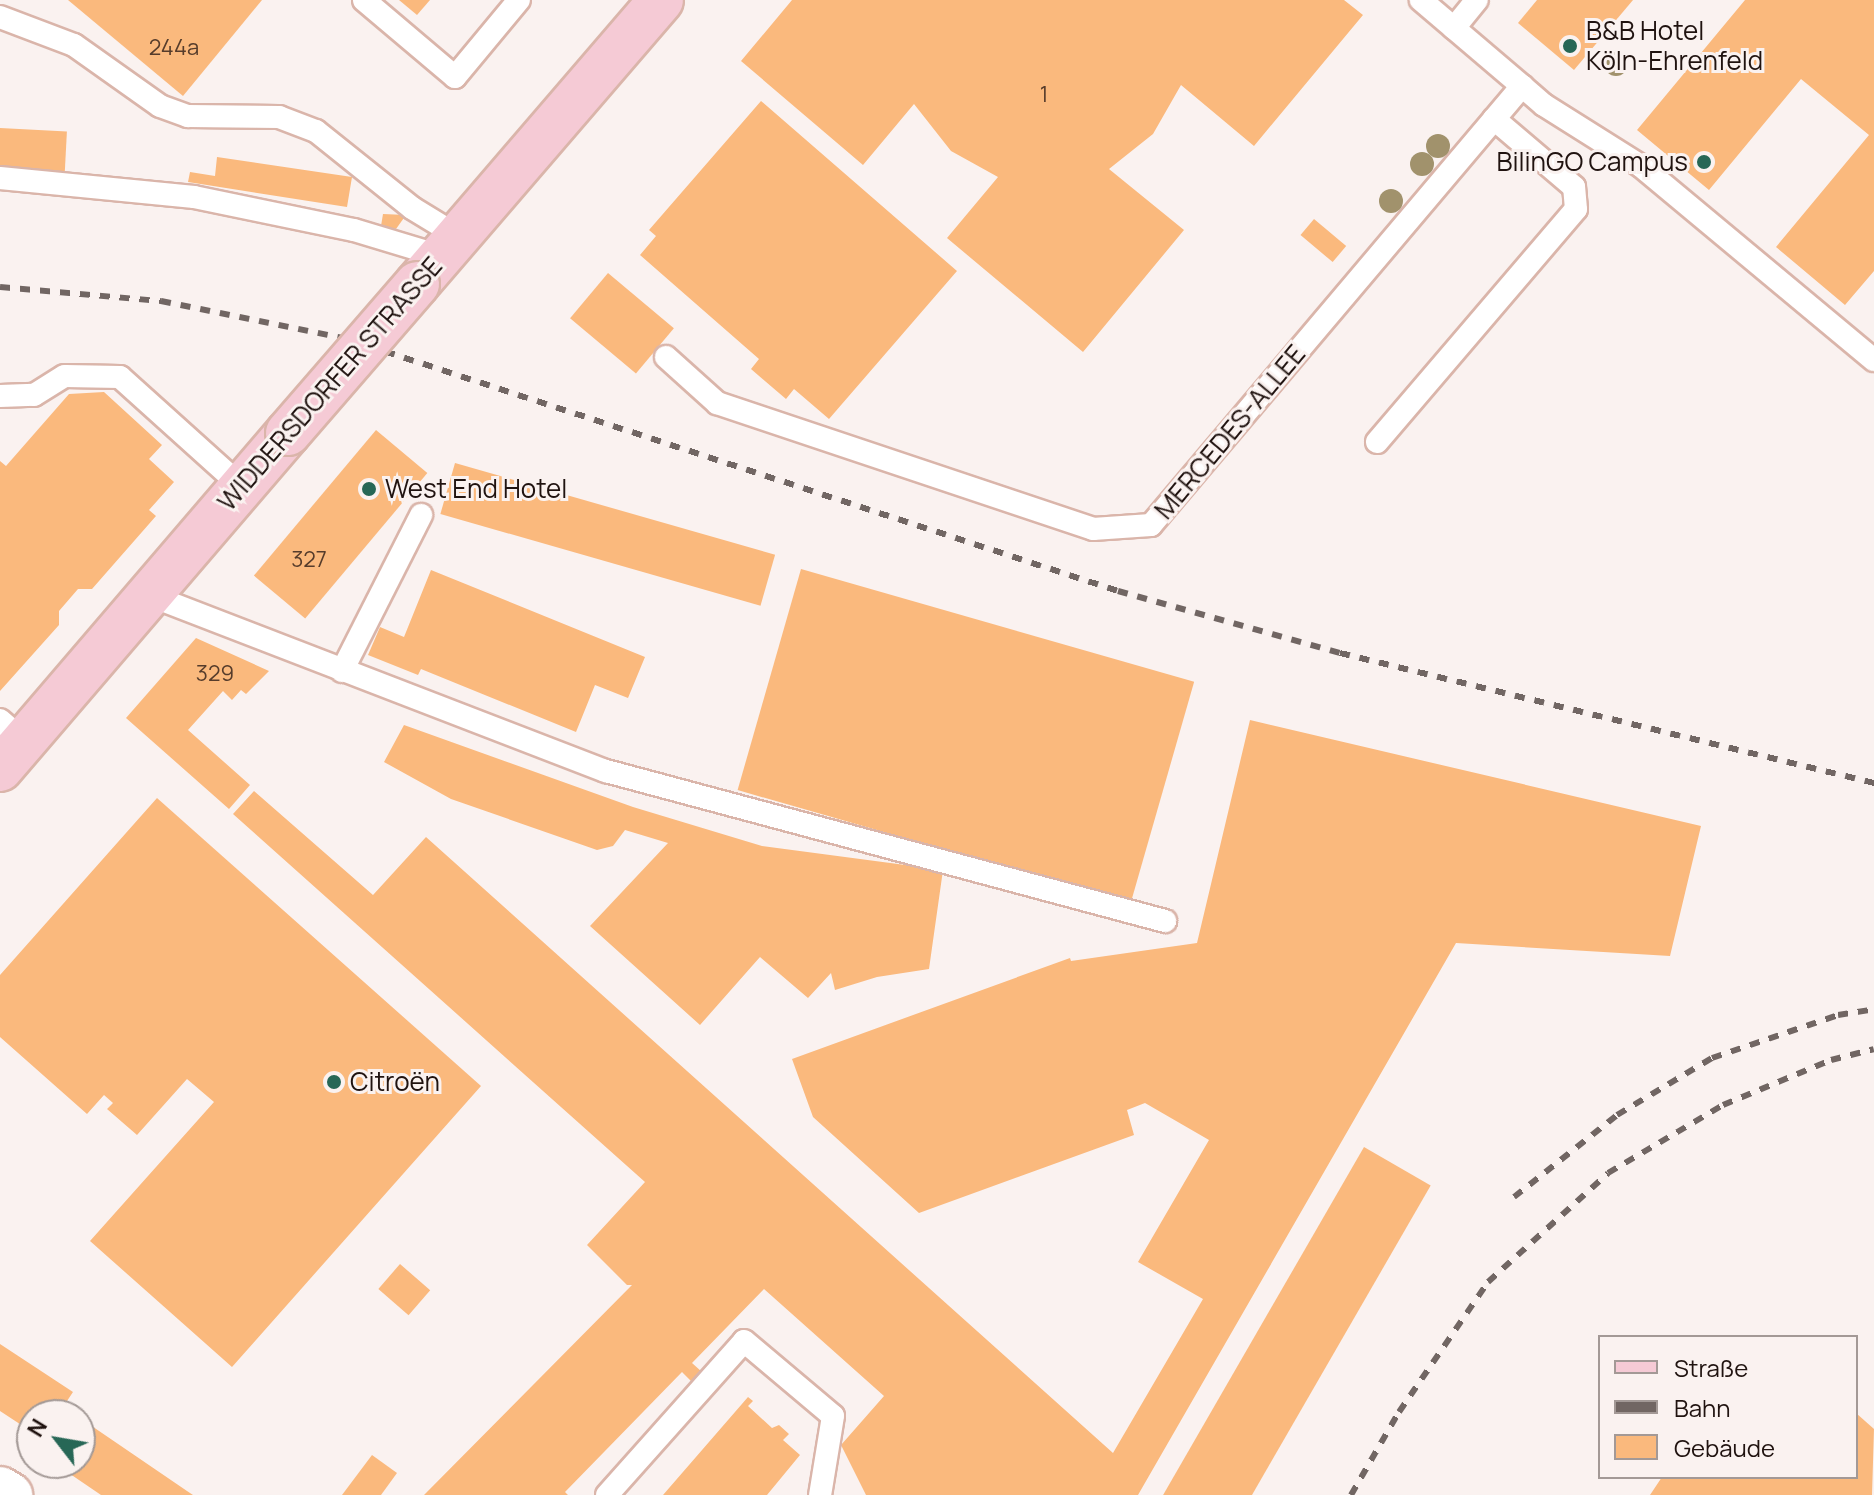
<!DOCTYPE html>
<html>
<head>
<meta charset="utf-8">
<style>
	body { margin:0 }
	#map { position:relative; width:1874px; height:1495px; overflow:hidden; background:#faf2f0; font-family:Manrope,sans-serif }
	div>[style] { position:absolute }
	.building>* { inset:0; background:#fab97d; transform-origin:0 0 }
	.roads { filter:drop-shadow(2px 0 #dab5aa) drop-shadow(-2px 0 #dab5aa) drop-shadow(0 2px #dab5aa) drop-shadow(0 -2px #dab5aa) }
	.service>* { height:22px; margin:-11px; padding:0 11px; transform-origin:11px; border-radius:11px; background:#fff }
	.minor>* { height:44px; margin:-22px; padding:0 22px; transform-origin:22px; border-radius:22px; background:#fff }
	.secondary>* { height:44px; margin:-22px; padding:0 22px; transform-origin:22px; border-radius:22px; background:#f5cad5 }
	.rail>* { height:6px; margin-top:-3px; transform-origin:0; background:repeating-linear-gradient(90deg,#716663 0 10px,transparent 0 20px) }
	.bridges { filter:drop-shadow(2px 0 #dab5aa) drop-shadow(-2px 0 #dab5aa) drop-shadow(0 2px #dab5aa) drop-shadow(0 -2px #dab5aa) }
	.secondary-bridge>* { height:44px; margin:-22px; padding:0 22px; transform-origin:22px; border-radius:22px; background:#f5cad5 }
	.trees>* { width:24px; height:24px; margin:-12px; border-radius:50%; background:#a1926c }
	.dots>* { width:22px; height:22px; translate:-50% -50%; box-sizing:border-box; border:4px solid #faf2f0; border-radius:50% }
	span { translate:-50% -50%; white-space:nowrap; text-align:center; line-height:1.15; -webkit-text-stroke:6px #faf2f0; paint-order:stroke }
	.number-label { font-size:22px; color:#563c2b }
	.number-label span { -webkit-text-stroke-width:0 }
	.poi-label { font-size:26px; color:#201310 }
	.left { translate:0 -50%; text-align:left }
	.right { translate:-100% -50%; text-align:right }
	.street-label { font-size:26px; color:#201310 }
	.legend { position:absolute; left:1598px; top:1335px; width:260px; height:144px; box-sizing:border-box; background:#faf2f0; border:2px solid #a39996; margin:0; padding:10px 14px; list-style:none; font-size:24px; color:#201310 }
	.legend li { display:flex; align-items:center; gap:16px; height:40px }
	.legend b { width:40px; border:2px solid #a39996 }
	.north { position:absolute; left:16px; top:1399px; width:80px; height:80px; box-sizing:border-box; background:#faf2f0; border:2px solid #a39996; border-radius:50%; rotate:301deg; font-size:22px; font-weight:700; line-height:32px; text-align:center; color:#201310 }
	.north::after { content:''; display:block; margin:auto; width:28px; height:36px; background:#276756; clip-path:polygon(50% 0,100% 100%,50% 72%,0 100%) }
</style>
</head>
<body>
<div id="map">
	<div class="building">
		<div style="clip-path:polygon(68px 0,262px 0,183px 96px)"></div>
		<div style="clip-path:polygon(399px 0,430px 0,417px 15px)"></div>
		<div style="clip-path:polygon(792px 0,1344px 0,1363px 15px,1254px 146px,1181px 85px,1153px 134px,1109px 169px,1184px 230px,1083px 352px,947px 238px,998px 177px,951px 151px,914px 104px,863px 165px,741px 61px)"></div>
		<div style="clip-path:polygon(1537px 0,1633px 0,1574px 70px,1518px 23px)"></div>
		<div style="clip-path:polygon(1745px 0,1874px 0,1874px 271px,1845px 305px,1776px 247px,1869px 135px,1801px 79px,1709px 190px,1637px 130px)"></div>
		<div style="clip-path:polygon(761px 101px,957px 271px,829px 419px,794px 389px,786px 399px,751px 369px,759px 359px,640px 255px,656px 236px,649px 230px)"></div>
		<div style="left:0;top:128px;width:67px;height:40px;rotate:3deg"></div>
		<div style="clip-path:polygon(217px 157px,352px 177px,347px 207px,188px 182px,190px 172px,215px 176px)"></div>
		<div style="clip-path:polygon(383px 214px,406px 215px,396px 229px,381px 226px)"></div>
		<div style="left:1314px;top:219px;width:42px;height:21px;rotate:40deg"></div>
		<div style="left:608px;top:273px;width:86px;height:59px;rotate:40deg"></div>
		<div style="clip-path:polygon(104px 392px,162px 445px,149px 459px,174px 482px,149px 510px,156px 516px,92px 589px,78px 589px,59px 611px,59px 625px,0 691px,0 461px,6px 466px,69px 394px)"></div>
		<div style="left:376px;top:430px;width:67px;height:190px;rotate:40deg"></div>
		<div style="left:455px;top:463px;width:333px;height:53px;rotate:16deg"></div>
		<div style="left:801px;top:569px;width:409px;height:230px;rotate:16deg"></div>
		<div style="clip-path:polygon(431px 570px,645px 657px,628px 698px,595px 685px,576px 732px,421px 669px,418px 675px,368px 655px,380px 627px,404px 637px)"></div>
		<div style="clip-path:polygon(196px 638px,269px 671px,246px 694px,241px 690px,232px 700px,223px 691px,188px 730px,250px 785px,229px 809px,126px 718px)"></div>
		<div style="clip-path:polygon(1250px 720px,1701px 826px,1670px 956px,1456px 943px,1138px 1495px,866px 1495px,841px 1445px,884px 1396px,764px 1289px,692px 1363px,702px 1372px,692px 1382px,682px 1372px,565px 1492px,568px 1495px,424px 1495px,632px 1285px,627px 1285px,587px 1245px,645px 1182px,233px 814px,254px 791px,373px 895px,426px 837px,1113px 1453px,1203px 1299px,1138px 1262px,1209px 1140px,1145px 1103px,1127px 1110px,1134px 1135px,919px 1213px,813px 1117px,792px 1059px,1070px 958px,1071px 961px,1197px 943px)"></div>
		<div style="clip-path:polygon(404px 725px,633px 807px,762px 846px,943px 870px,929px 969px,877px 977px,835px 990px,831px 973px,808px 998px,760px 957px,700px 1025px,590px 926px,668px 843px,625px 830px,613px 846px,597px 850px,451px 799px,384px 762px)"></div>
		<div style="clip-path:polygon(157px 798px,481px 1086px,232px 1367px,90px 1241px,214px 1102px,187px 1079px,137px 1135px,107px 1109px,113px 1103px,104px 1095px,87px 1114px,0 1037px,0 975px)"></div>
		<div style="left:1364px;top:1147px;width:77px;height:403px;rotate:30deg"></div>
		<div style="left:400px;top:1264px;width:40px;height:33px;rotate:41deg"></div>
		<div style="clip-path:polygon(0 1344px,73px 1392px,63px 1407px,75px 1415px,32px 1415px,32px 1432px,0 1411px)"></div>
		<div style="clip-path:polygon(748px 1397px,753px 1401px,748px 1406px,772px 1428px,779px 1425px,789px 1434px,783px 1440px,800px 1455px,767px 1495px,663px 1495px)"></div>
		<div style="clip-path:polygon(1856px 1413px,1874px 1429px,1872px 1495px,1650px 1495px,1662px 1477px,1856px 1477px)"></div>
		<div style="clip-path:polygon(80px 1418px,187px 1491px,193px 1495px,101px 1495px,54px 1463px,80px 1463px)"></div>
		<div style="clip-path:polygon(372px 1455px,397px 1473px,381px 1495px,342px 1495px)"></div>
	</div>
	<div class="roads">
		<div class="service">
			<div style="left:364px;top:0;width:119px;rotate:40.2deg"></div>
			<div style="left:455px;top:77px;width:100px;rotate:-50.3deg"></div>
			<div style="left:0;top:17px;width:79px;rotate:20.7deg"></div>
			<div style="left:74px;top:45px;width:105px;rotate:35.3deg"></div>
			<div style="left:160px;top:106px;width:30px;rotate:20deg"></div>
			<div style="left:188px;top:116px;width:91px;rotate:0.6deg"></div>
			<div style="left:279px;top:117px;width:40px;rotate:21deg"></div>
			<div style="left:316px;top:131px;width:123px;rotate:38.7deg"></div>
			<div style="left:412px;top:208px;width:54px;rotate:31.3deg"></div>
			<div style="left:1454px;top:28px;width:36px;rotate:-51deg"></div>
			<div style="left:1522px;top:86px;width:29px;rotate:41deg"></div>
			<div style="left:1544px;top:105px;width:115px;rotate:32.2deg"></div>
			<div style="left:1641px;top:166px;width:303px;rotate:39.8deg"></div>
			<div style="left:0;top:178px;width:195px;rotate:5.6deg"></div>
			<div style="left:194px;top:197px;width:163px;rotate:11.7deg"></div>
			<div style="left:354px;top:230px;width:90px;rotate:16.8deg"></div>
			<div style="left:666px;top:357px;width:69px;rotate:42deg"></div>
			<div style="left:717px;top:403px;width:397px;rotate:18.5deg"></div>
			<div style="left:1093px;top:529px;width:58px;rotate:-3.9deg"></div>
			<div style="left:1151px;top:525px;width:575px;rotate:-49.8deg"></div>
			<div style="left:1522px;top:86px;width:133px;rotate:-139.6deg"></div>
			<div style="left:0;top:396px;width:34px;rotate:-2deg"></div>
			<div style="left:34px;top:395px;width:36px;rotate:-32deg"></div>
			<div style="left:65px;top:376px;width:55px;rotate:1deg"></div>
			<div style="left:120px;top:377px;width:164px;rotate:42deg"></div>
			<div style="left:1377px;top:442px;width:306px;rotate:-49.5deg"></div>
			<div style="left:1576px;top:209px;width:22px;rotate:-95deg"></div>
			<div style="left:1574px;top:187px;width:105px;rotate:-139.6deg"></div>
			<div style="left:149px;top:595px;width:490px;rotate:21.1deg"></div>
			<div style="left:606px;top:771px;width:579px;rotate:15.02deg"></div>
			<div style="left:342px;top:671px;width:175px;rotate:-63.1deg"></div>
			<div style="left:0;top:720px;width:32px;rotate:41deg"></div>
			<div style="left:607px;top:1495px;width:206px;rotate:-48.3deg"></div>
			<div style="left:744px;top:1341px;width:116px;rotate:40.1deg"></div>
			<div style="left:833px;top:1416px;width:80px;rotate:99.3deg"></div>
		</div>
		<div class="minor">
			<div style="left:0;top:1489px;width:12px;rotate:31deg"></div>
		</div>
		<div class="secondary">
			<div style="left:417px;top:284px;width:374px;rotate:-49.3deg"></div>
			<div style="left:0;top:769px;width:443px;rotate:-49.4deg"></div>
		</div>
	</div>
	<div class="rail">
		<div style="left:0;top:287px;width:162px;rotate:5deg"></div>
		<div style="left:161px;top:301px;width:190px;rotate:11.5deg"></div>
		<div style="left:347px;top:339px;width:811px;rotate:18.1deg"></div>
		<div style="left:1118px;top:591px;width:230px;rotate:15.6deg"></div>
		<div style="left:1340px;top:653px;width:550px;rotate:13.68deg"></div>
		<div style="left:1514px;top:1197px;width:132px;rotate:-38.5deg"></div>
		<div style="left:1617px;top:1115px;width:111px;rotate:-31deg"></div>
		<div style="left:1712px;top:1058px;width:133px;rotate:-18.8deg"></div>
		<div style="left:1838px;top:1015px;width:36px;rotate:-9deg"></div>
		<div style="left:1351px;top:1495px;width:96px;rotate:-60deg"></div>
		<div style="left:1399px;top:1412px;width:158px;rotate:-55.6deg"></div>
		<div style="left:1488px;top:1282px;width:162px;rotate:-42.2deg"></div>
		<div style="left:1608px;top:1173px;width:134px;rotate:-30.6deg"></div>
		<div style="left:1723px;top:1105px;width:117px;rotate:-22.6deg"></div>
		<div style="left:1831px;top:1060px;width:44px;rotate:-14.3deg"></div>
	</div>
	<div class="bridges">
		<div class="secondary-bridge">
			<div style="left:288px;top:433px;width:197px;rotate:-49.1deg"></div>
		</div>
	</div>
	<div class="trees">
		<div style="left:1616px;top:64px"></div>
		<div style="left:1438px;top:146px"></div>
		<div style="left:1422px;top:164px"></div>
		<div style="left:1391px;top:201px"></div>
	</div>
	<div class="dots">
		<div style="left:1570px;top:46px;background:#276756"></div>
		<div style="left:1704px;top:162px;background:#276756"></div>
		<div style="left:369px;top:489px;background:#276756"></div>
		<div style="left:334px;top:1082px;background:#276756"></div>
	</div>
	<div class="number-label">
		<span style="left:174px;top:48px">244a</span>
		<span style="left:1044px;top:95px">1</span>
		<span style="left:309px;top:560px">327</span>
		<span style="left:215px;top:674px">329</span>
	</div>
	<div class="poi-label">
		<span class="left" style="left:1586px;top:46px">B&amp;B Hotel<br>Köln-Ehrenfeld</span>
		<span class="right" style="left:1688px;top:162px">BilinGO Campus</span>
		<span class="left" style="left:385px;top:489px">West End Hotel</span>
		<span class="left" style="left:350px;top:1082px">Citroën</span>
	</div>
	<div class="street-label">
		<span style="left:330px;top:384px;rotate:-49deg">WIDDERSDORFER STRASSE</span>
		<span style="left:1230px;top:432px;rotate:-50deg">MERCEDES-ALLEE</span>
	</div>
	<ul class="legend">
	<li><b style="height:10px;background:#f5cad5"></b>Straße</li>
	<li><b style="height:10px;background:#716663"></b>Bahn</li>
	<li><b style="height:22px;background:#fab97d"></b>Gebäude</li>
	</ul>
	<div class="north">N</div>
</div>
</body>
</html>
